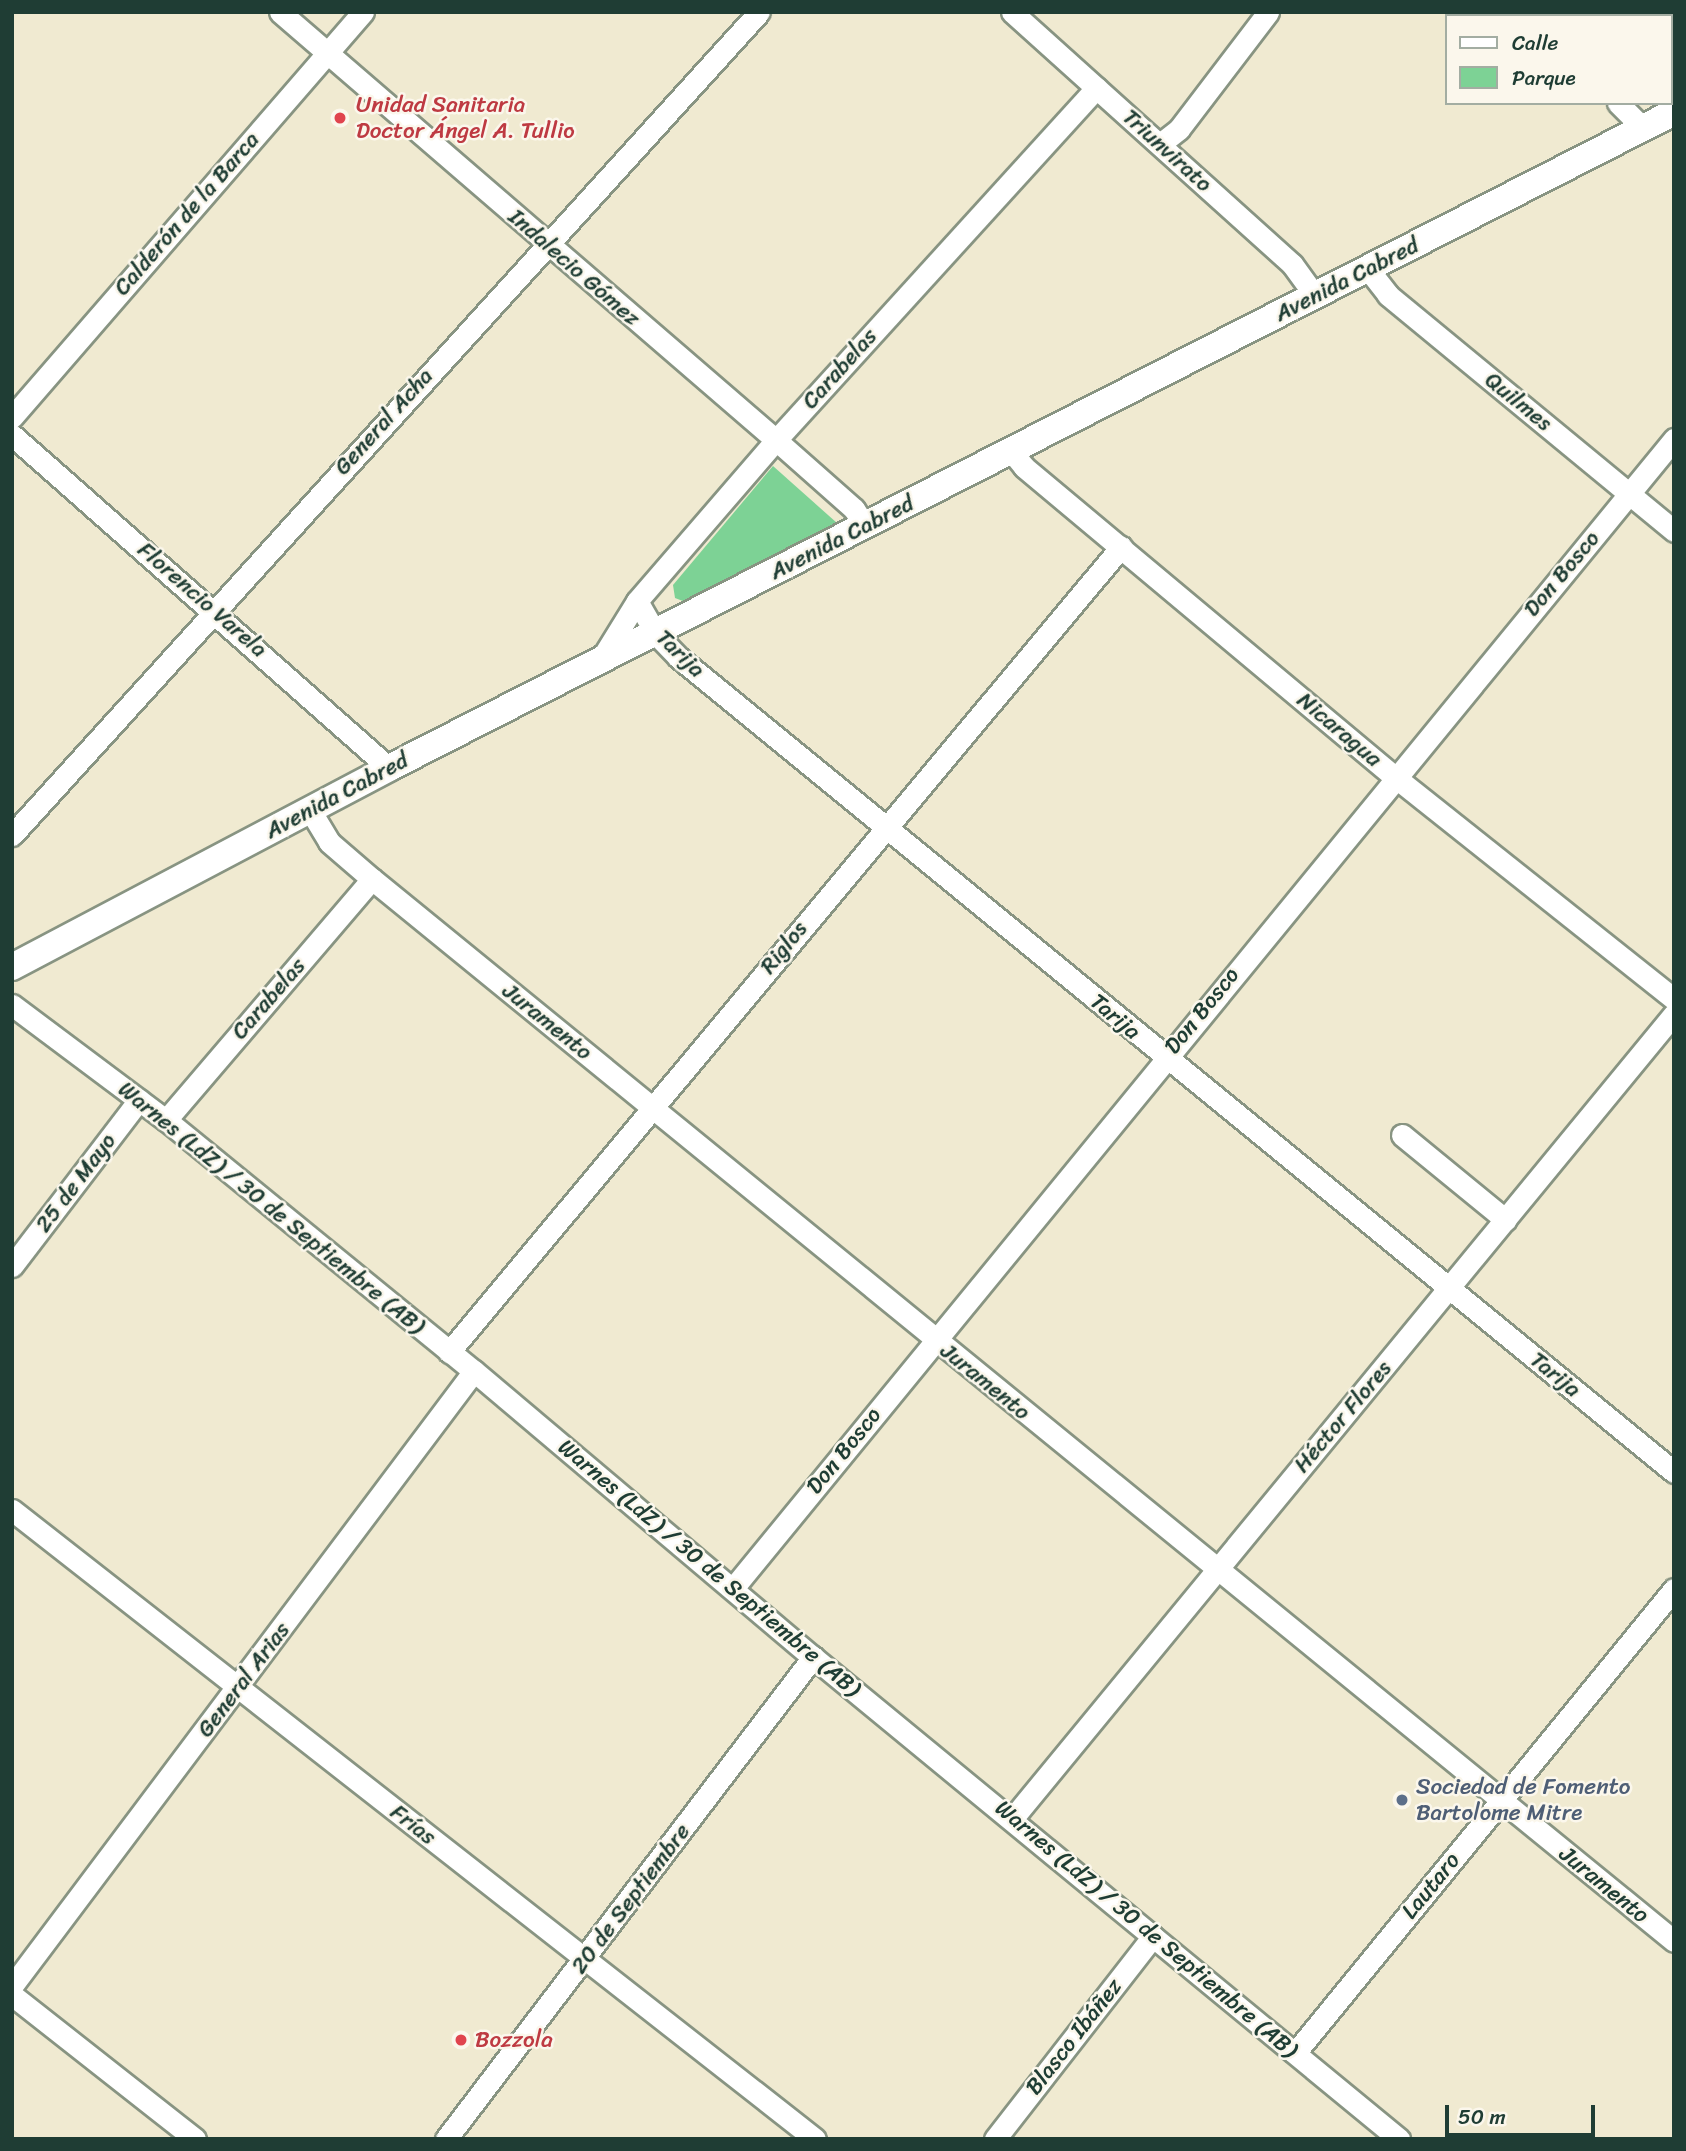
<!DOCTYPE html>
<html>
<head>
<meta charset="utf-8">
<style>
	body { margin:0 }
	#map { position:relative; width:1686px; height:2151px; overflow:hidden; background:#f0ead1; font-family:Sriracha,sans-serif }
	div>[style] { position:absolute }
	.green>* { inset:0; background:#7dd295 }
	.roads { filter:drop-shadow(2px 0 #889482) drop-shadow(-2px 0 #889482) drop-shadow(0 2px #889482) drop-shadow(0 -2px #889482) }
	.minor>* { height:21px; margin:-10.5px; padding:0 10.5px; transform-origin:10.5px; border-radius:10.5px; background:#fff }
	.tertiary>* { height:26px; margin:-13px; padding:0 13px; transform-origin:13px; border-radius:13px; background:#fff }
	.dots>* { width:19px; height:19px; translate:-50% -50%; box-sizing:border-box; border:4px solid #fbf7ec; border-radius:50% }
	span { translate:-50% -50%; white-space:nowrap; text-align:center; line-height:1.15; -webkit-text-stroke:5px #fbf7ec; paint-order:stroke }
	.health-label { font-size:23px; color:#be3a42 }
	.left { translate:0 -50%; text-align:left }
	.street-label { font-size:23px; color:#1f3d34 }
	.service-label { font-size:23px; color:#4e5e75 }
	.frame { position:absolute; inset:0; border:14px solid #1f3d34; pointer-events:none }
	.legend { position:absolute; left:1445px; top:14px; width:228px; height:91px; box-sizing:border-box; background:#fbf7ec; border:2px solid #a3ada2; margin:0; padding:9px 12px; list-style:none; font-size:21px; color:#1f3d34 }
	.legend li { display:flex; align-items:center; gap:14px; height:35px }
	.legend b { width:35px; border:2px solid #a3ada2 }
	.scale { position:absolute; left:1445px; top:2105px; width:150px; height:32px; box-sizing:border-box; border:4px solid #1f3d34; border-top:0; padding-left:9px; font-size:21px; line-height:24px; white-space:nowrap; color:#1f3d34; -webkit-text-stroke:5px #fbf7ec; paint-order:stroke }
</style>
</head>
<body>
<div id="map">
	<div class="green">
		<div style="clip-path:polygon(773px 466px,837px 523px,688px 603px,675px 598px,673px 585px)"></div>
	</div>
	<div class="roads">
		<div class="minor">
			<div style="left:280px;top:12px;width:655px;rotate:40.79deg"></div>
			<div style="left:776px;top:440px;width:104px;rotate:41.5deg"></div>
			<div style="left:854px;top:509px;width:20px;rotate:57deg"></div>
			<div style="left:1012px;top:12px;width:377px;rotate:42deg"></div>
			<div style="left:1292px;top:264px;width:39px;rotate:54deg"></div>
			<div style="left:1500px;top:12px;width:6px;rotate:45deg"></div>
			<div style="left:1618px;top:103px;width:35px;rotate:45deg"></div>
			<div style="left:1160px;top:144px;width:24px;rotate:-38deg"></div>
			<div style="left:1179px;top:129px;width:147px;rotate:-52.7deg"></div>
			<div style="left:1368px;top:269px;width:33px;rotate:52deg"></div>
			<div style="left:1388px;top:295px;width:371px;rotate:39.5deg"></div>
			<div style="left:12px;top:417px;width:536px;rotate:-49.09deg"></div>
			<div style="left:12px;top:435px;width:503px;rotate:41.45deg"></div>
			<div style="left:1012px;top:452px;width:19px;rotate:51deg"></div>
			<div style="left:1024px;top:467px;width:483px;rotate:39.9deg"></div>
			<div style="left:1395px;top:777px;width:357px;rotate:38.5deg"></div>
			<div style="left:637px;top:601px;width:38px;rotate:60deg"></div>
			<div style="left:656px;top:634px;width:32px;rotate:46deg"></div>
			<div style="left:678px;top:657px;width:1287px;rotate:39.29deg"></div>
			<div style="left:600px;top:661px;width:70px;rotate:-58.3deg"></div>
			<div style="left:637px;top:601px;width:213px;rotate:-49.2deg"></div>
			<div style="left:776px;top:440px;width:476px;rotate:-47.7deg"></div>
			<div style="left:310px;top:810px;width:37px;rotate:59deg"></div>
			<div style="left:329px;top:842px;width:57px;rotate:40.7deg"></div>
			<div style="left:372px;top:879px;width:1680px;rotate:39.2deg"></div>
			<div style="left:12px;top:835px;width:1111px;rotate:-47.77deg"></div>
			<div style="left:12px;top:1005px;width:192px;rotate:36.8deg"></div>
			<div style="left:166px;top:1120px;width:397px;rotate:39.2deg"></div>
			<div style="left:474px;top:1371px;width:444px;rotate:40.2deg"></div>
			<div style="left:813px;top:1657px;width:759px;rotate:39.44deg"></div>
			<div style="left:166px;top:1120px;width:317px;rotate:-49.5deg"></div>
			<div style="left:1402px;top:1135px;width:134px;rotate:39.3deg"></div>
			<div style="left:12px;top:1266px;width:209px;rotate:-52.6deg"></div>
			<div style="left:449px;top:1352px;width:1049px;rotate:-50.15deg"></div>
			<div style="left:12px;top:1510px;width:1020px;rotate:38.07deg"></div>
			<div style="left:734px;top:1587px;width:1484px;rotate:-50.69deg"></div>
			<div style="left:1012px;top:1819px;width:1042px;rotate:-50.57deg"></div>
			<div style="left:12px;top:1986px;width:769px;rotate:-53.09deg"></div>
			<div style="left:12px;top:1995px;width:233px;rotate:38.2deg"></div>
			<div style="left:1295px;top:2053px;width:599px;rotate:-50.76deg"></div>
			<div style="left:446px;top:2139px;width:606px;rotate:-52.71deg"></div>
			<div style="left:995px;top:2139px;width:257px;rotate:-52.1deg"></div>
		</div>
		<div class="tertiary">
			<div style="left:12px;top:967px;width:426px;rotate:-27.8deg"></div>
			<div style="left:389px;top:768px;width:1443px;rotate:-27.04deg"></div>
		</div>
	</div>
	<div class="dots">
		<div style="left:340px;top:118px;background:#e0444e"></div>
		<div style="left:1402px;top:1800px;background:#5c6f8a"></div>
		<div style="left:461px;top:2040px;background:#e0444e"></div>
	</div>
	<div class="health-label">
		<span class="left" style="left:356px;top:118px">Unidad Sanitaria<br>Doctor Ángel A. Tullio</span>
		<span class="left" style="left:475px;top:2040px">Bozzola</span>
	</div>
	<div class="street-label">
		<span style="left:1167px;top:151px;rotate:42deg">Triunvirato</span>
		<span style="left:187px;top:214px;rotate:-49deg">Calderón de la Barca</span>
		<span style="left:574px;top:268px;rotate:41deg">Indalecio Gómez</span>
		<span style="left:1347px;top:280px;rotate:-27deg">Avenida Cabred</span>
		<span style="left:840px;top:369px;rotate:-48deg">Carabelas</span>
		<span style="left:1518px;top:402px;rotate:39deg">Quilmes</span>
		<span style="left:384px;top:422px;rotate:-48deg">General Acha</span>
		<span style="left:842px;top:538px;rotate:-27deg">Avenida Cabred</span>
		<span style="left:1562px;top:574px;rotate:-50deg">Don Bosco</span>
		<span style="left:202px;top:600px;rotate:41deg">Florencio Varela</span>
		<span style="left:680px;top:654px;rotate:44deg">Tarija</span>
		<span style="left:1339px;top:730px;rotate:40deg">Nicaragua</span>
		<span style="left:337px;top:796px;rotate:-28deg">Avenida Cabred</span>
		<span style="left:784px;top:948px;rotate:-51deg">Riglos</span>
		<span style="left:269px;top:999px;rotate:-49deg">Carabelas</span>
		<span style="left:1202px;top:1011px;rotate:-51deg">Don Bosco</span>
		<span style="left:1115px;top:1017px;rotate:40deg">Tarija</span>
		<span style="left:547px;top:1022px;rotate:39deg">Juramento</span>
		<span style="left:76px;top:1183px;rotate:-53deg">25 de Mayo</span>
		<span style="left:271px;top:1208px;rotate:39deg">Warnes (LdZ) / 30 de Septiembre (AB)</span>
		<span style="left:1555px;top:1375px;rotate:39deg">Tarija</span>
		<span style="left:985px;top:1382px;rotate:39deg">Juramento</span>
		<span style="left:1343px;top:1417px;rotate:-50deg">Héctor Flores</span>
		<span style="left:844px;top:1451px;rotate:-51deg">Don Bosco</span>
		<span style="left:709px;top:1568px;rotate:40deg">Warnes (LdZ) / 30 de Septiembre (AB)</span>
		<span style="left:244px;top:1680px;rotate:-53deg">General Arias</span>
		<span style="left:413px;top:1825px;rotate:38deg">Frías</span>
		<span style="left:1604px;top:1885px;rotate:39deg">Juramento</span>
		<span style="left:1431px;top:1886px;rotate:-51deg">Lautaro</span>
		<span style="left:631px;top:1899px;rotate:-53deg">20 de Septiembre</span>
		<span style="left:1146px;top:1929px;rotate:40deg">Warnes (LdZ) / 30 de Septiembre (AB)</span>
		<span style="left:1074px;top:2037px;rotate:-52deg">Blasco Ibáñez</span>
	</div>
	<div class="service-label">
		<span class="left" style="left:1416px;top:1800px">Sociedad de Fomento<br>Bartolome Mitre</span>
	</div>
	<div class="frame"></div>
	<ul class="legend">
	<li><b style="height:9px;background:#fff"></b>Calle</li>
	<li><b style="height:19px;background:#7dd295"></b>Parque</li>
	</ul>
	<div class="scale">50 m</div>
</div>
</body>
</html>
